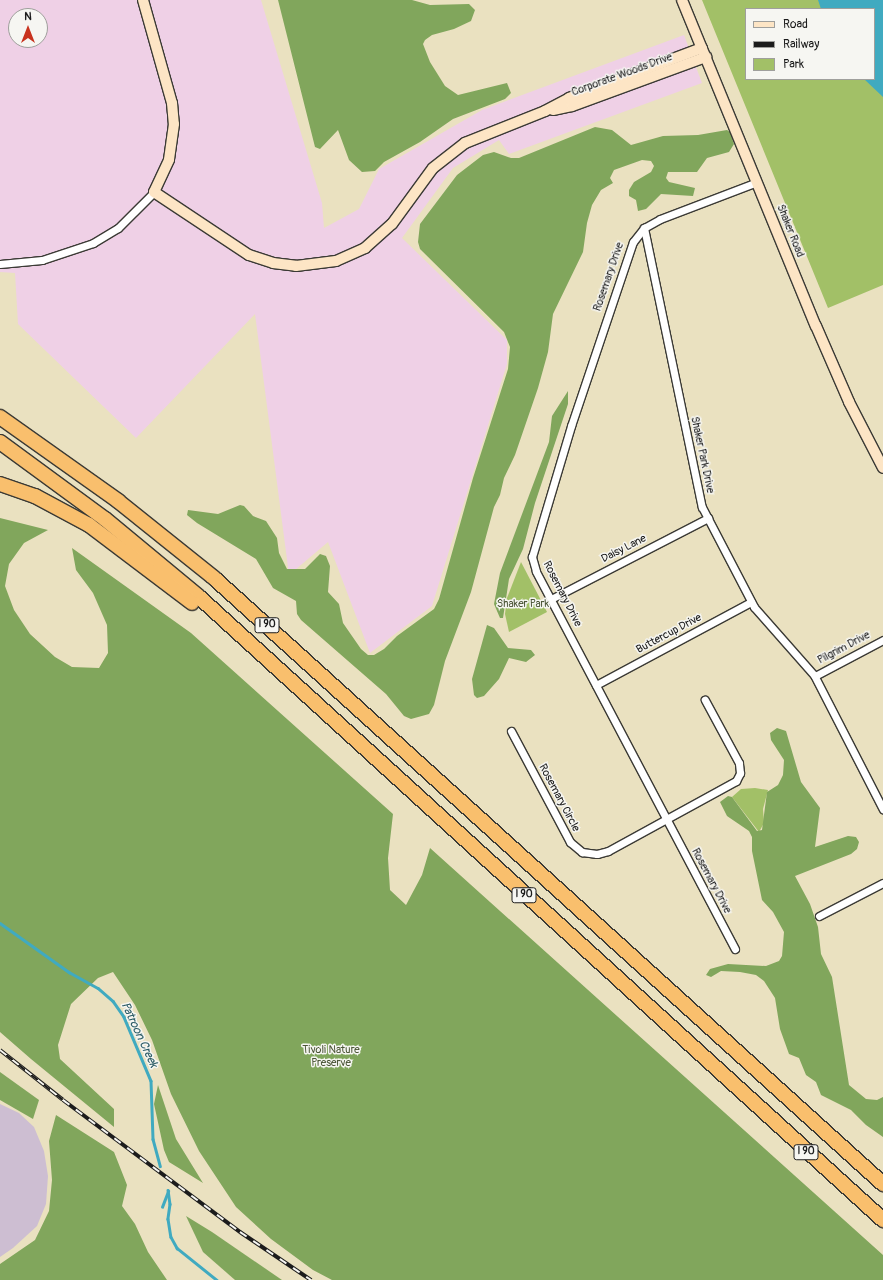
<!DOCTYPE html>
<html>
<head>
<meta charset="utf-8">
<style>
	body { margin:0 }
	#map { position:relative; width:883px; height:1280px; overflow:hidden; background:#eae1c0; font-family:Pangolin,sans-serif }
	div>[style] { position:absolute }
	.built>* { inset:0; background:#efd0e6 }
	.industrial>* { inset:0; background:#cdbed2 }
	.green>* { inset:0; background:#a2c067 }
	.forest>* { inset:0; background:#81a65c }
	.water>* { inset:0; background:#40aac0 }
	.stream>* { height:2.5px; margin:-1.25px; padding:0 1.25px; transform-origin:1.25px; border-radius:1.25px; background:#40aac0 }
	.roads { filter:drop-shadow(1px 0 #3b3a35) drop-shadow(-1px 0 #3b3a35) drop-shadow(0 1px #3b3a35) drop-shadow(0 -1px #3b3a35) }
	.street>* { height:7px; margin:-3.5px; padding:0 3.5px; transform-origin:3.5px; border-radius:3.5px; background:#fff }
	.secondary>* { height:10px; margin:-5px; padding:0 5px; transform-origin:5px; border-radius:5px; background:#fde5c5 }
	.highway>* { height:14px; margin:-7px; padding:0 7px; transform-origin:7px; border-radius:7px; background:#f9bf6d }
	.rail>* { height:4px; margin-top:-2px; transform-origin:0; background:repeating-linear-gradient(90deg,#f6f6f2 0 8px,#1c1c1c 0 16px); box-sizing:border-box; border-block:1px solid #1c1c1c }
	span { translate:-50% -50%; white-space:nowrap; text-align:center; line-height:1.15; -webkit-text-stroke:3px #f6f6f2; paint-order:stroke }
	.shield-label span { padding:1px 3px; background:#f6f6f2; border:1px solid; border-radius:3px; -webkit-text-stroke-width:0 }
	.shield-label { font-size:10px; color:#1c1c1c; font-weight:700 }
	.street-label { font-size:11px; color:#1c1c1c }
	.park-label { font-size:11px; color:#4b5536 }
	.water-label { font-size:12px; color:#2c5c66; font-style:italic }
	.legend { position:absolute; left:745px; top:8px; width:130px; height:72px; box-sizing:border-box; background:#f6f6f2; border:1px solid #9f9f9c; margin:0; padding:5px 7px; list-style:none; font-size:12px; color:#1c1c1c }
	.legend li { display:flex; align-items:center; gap:8px; height:20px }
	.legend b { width:20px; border:1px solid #9f9f9c }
	.north { position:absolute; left:8px; top:8px; width:40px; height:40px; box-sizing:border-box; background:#f6f6f2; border:1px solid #9f9f9c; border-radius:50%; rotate:0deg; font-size:11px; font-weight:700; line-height:16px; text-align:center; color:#1c1c1c }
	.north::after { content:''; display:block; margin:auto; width:14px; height:18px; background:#c8321e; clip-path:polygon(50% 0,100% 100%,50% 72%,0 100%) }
</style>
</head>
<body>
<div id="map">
	<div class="built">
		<div style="clip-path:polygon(evenodd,0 0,261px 0,322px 203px,324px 228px,359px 209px,379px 169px,482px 110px,684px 35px,702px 83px,509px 154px,499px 140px,453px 168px,402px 238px,507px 340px,507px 364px,432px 606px,370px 653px,328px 542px,289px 575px,255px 314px,136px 438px,18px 324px,15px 273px,0 272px,0 0,16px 16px,40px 16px,40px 40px,16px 40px,16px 16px)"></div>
	</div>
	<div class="industrial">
		<div style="clip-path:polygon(0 1104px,19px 1113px,34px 1127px,44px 1151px,48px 1176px,46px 1204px,37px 1226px,13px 1248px,0 1257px)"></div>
	</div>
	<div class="green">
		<div style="clip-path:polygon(evenodd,702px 0,883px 0,883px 285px,828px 308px,702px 0,746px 9px,874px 9px,874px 79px,746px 79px,746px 9px)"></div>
		<div style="clip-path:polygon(521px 562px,547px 612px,509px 632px,505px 614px,507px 598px)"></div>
		<div style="clip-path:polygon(755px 788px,768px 790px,763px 809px,764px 823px,759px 832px,732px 797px,741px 789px)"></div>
	</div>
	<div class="forest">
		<div style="clip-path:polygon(278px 0,412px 0,430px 5px,469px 4px,475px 10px,471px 21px,454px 29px,432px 35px,425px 40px,423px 44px,430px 62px,445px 86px,458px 95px,507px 83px,511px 93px,505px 99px,453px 119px,420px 142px,384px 162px,375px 171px,362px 172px,349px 160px,338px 130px,320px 149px,315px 147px)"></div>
		<div style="clip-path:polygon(595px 127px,612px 130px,631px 145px,663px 136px,698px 135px,727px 130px,730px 132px,734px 144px,729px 152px,707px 158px,697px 172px,668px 172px,666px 178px,669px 182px,695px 188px,693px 196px,661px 194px,646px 209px,638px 211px,636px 200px,629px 196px,629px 190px,634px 182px,651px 172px,654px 166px,651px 161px,642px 160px,614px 170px,610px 178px,613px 183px,601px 190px,592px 205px,587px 223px,583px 252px,553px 314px,548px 352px,538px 388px,515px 455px,504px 478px,500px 495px,494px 507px,471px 592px,445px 661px,434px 705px,429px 714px,411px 719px,404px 716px,386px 694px,301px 620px,297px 614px,296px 601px,273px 588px,256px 559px,197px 523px,187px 515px,188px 510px,218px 514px,240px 505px,244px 506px,253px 516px,266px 521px,277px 538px,279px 553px,287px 569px,305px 569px,320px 554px,326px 556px,330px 566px,328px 592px,339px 604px,343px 623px,361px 649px,368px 655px,374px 655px,384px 649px,397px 636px,434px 609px,439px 599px,473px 478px,508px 369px,510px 347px,504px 332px,420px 249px,418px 242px,420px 224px,457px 175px,483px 155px,494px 152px,511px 158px,519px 158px)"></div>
		<div style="clip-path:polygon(568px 391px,568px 404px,535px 503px,523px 549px,509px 579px,503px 618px,500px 618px,494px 604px,500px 573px,549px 442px,552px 416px)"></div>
		<div style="clip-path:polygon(0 518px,48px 530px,24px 543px,9px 564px,5px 586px,14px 610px,30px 634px,55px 657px,72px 667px,99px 668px,108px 653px,107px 625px,93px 593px,76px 570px,72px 548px,191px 633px,393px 814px,388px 858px,390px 890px,406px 905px,422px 875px,430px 848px,883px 1255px,883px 1280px,332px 1280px,313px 1270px,271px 1239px,236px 1207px,199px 1151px,171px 1094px,152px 1040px,135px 1005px,113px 972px,98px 978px,71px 1004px,58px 1045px,60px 1059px,114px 1109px,114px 1127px,31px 1059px,0 1032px)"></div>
		<div style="clip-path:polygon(487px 625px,494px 628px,508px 648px,531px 650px,535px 655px,526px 662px,509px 658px,499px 679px,484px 696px,477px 698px,474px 695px,472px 679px)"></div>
		<div style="clip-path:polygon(777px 728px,786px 731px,801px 782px,820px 808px,815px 847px,848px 836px,856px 837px,859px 842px,857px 849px,851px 854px,795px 876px,810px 904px,818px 927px,821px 954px,832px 977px,849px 1085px,866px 1099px,877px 1100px,883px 1097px,883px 1137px,866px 1125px,851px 1110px,821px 1095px,816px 1082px,806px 1075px,799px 1058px,789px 1054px,780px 1029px,775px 998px,764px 981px,756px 975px,740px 972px,721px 971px,711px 977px,706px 975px,710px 969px,728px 964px,766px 966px,779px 961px,782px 956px,784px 932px,773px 912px,762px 900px,752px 851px,752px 837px,749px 831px,727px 816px,720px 802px,728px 796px,732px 797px,757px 831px,762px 830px,767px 792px,778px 785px,783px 775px,784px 760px,771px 740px,770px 733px)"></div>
		<div style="clip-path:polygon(0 1072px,39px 1100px,33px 1119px,0 1100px)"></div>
		<div style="clip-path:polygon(158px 1085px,176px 1139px,203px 1183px,169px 1162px,164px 1150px,154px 1104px)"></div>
		<div style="clip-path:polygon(56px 1115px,114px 1152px,127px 1185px,122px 1206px,135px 1224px,148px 1252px,167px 1280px,0 1280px,0 1264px,35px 1240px,49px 1211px,52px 1180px,49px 1141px)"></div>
		<div style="clip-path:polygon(186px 1216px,212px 1232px,282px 1280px,235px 1280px,203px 1252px)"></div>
	</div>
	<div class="water">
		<div style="clip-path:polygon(818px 0,883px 0,883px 97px,864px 79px,874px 79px,874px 9px,821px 9px)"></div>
	</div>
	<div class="stream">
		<div style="left:0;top:923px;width:85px;rotate:35.4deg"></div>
		<div style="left:69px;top:972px;width:33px;rotate:29deg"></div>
		<div style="left:98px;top:988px;width:20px;rotate:41deg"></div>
		<div style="left:113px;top:1001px;width:19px;rotate:55deg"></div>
		<div style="left:124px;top:1017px;width:69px;rotate:67.1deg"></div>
		<div style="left:151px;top:1081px;width:58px;rotate:88deg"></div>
		<div style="left:153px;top:1139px;width:28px;rotate:75deg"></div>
		<div style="left:168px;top:1190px;width:14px;rotate:82deg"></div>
		<div style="left:170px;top:1204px;width:15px;rotate:98deg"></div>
		<div style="left:168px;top:1219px;width:18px;rotate:81deg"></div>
		<div style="left:171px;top:1237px;width:13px;rotate:61deg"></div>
		<div style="left:177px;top:1248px;width:51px;rotate:38.7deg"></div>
		<div style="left:162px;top:1207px;width:17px;rotate:-69deg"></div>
	</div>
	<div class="roads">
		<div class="street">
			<div style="left:644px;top:228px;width:285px;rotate:78.3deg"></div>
			<div style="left:702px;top:507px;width:113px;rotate:62.5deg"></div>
			<div style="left:754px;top:607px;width:91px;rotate:48.6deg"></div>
			<div style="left:814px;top:675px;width:151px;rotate:62.8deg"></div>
			<div style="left:0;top:264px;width:42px;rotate:-5.4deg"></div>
			<div style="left:42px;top:260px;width:54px;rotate:-18.4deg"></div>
			<div style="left:93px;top:243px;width:29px;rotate:-31deg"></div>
			<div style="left:118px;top:228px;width:51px;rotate:-45deg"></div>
			<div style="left:551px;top:599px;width:177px;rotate:-27.3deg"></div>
			<div style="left:815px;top:676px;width:77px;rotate:-27.9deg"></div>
			<div style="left:596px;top:685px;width:176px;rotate:-28.2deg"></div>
			<div style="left:511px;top:731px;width:126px;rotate:62deg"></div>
			<div style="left:570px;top:842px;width:16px;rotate:40deg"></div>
			<div style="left:582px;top:852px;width:15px;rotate:8deg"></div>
			<div style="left:597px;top:854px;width:11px;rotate:-15deg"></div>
			<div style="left:608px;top:851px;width:146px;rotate:-28.7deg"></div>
			<div style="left:736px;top:781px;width:9px;rotate:-63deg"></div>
			<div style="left:740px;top:773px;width:10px;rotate:-96deg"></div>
			<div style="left:739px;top:763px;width:72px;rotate:-118.4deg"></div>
			<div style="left:819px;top:916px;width:72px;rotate:-27.3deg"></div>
			<div style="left:735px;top:949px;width:427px;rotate:-117.8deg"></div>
			<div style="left:536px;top:571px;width:15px;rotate:-106deg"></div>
			<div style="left:532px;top:557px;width:137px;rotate:-73.4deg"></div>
			<div style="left:571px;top:426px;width:194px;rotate:-71.4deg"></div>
			<div style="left:633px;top:242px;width:18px;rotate:-52deg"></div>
			<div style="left:644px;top:228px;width:18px;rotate:-29deg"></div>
			<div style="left:660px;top:219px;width:104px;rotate:-20.9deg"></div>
		</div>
		<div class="secondary">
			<div style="left:143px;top:0;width:107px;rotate:74.3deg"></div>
			<div style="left:172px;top:103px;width:21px;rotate:85deg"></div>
			<div style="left:174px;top:124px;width:36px;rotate:98deg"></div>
			<div style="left:169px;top:160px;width:35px;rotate:115deg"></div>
			<div style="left:154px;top:192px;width:114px;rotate:33.6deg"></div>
			<div style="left:249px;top:255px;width:25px;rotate:18deg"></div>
			<div style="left:273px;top:263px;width:23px;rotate:7deg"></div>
			<div style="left:296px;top:266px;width:40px;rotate:-7.1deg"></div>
			<div style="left:336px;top:261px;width:32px;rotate:-24deg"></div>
			<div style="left:365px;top:248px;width:36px;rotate:-42deg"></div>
			<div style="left:392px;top:224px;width:69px;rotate:-53.8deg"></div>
			<div style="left:433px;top:168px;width:41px;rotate:-38deg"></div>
			<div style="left:465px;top:143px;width:86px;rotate:-21.8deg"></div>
			<div style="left:545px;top:111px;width:27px;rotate:-28deg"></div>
			<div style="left:569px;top:98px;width:142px;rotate:-20.6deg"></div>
			<div style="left:682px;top:0;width:352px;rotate:67.7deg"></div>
			<div style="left:816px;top:326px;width:83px;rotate:66.5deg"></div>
			<div style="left:849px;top:402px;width:74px;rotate:62.7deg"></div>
			<div style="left:553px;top:110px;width:19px;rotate:-12deg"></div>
			<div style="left:572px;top:106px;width:143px;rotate:-20.1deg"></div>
		</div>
		<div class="highway">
			<div style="left:0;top:417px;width:145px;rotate:35.4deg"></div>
			<div style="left:118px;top:501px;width:123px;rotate:38.7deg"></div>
			<div style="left:214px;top:578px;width:903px;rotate:42.17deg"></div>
			<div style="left:0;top:442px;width:130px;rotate:36.3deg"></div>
			<div style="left:105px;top:519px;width:121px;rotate:39.6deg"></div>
			<div style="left:198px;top:596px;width:927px;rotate:42.33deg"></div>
			<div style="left:0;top:484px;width:37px;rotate:19deg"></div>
			<div style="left:35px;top:496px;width:61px;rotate:28.2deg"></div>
			<div style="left:89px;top:525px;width:129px;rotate:37.1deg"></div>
		</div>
	</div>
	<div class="rail">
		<div style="left:0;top:1050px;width:80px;rotate:38.4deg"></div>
		<div style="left:63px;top:1100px;width:221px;rotate:36.7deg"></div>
		<div style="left:240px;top:1232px;width:86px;rotate:34.1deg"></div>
	</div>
	<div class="shield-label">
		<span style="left:267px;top:625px">I 90</span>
		<span style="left:524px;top:895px">I 90</span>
		<span style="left:806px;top:1152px">I 90</span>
	</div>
	<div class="street-label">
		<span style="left:622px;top:75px;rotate:-20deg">Corporate Woods Drive</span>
		<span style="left:790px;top:231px;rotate:68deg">Shaker Road</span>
		<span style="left:609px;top:277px;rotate:-71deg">Rosemary Drive</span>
		<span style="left:702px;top:455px;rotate:78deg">Shaker Park Drive</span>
		<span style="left:624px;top:549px;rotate:-27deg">Daisy Lane</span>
		<span style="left:562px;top:594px;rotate:63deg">Rosemary Drive</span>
		<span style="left:669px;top:634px;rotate:-28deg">Buttercup Drive</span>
		<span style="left:844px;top:648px;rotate:-28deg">Pilgrim Drive</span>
		<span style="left:559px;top:798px;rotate:62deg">Rosemary Circle</span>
		<span style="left:711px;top:881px;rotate:62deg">Rosemary Drive</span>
	</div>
	<div class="park-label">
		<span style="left:523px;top:604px">Shaker Park</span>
		<span style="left:331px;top:1057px">Tivoli Nature<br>Preserve</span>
	</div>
	<div class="water-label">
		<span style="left:139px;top:1035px;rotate:65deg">Patroon Creek</span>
	</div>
	<ul class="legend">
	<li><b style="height:5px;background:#fde5c5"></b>Road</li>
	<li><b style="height:5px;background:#1c1c1c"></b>Railway</li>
	<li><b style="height:11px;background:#a2c067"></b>Park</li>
	</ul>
	<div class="north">N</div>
</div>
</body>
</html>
